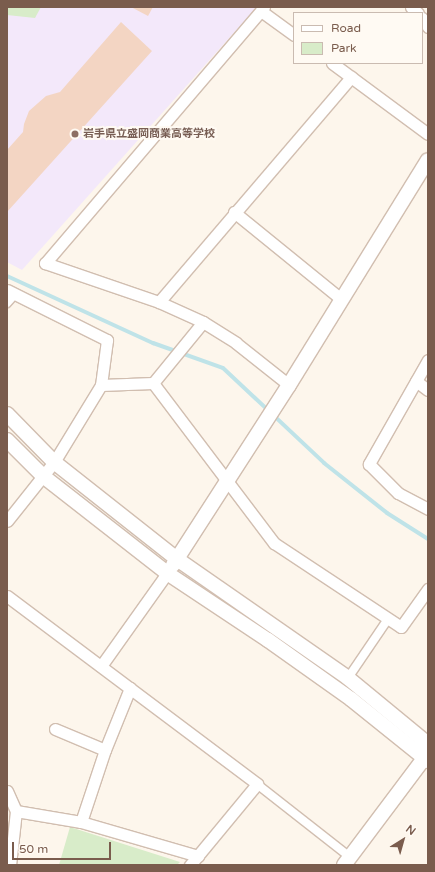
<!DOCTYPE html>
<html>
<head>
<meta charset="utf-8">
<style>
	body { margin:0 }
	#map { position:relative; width:435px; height:872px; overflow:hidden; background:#fdf6ec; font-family:"Varela Round","Noto Sans JP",sans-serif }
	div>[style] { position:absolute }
	.education>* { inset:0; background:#f3e8fa }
	.green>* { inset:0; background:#d8ecc9 }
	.stream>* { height:4px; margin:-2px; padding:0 2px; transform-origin:2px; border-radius:2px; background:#bfe3e8 }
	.building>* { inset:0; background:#f3d5c3 }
	.roads { filter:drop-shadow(1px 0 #d1beb0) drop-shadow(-1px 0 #d1beb0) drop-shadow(0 1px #d1beb0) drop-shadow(0 -1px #d1beb0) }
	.pedestrian>* { height:8px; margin:-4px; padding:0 4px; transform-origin:4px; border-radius:4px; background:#fff }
	.minor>* { height:11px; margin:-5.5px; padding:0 5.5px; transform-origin:5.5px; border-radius:5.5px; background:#fff }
	.tertiary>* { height:14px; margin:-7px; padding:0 7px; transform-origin:7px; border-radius:7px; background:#fff }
	.dots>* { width:11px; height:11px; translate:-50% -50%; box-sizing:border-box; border:2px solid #fffaf3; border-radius:50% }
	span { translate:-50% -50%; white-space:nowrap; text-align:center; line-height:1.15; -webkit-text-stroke:4px #fffaf3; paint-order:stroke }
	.education-label { font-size:11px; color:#785e54; font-weight:700 }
	.left { translate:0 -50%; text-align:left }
	.frame { position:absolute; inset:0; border:8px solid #7a5c4d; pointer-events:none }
	.legend { position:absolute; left:293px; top:12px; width:130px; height:52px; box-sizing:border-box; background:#fffaf3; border:1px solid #cabbb1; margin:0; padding:5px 7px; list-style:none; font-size:12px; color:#7a5c4d }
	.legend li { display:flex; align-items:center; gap:8px; height:20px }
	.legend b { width:20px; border:1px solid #cabbb1 }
	.north { position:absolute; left:383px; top:820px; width:40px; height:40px; -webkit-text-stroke:3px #fffaf3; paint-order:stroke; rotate:37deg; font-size:11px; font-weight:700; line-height:16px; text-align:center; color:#7a5c4d }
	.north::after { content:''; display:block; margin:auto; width:14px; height:18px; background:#7a5c4d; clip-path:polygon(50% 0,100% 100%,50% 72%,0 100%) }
	.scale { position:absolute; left:12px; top:842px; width:99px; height:18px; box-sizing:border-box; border:2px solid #7a5c4d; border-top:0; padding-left:5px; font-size:12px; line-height:14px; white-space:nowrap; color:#7a5c4d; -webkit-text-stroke:3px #fffaf3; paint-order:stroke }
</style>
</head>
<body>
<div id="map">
	<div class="education">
		<div style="clip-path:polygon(7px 7px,257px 7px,22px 270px,7px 262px)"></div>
	</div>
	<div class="green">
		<div style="clip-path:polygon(7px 7px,41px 7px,35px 18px,7px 15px)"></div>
		<div style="clip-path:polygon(70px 827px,180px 862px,177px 865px,59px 865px)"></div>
	</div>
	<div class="stream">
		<div style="left:7px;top:276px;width:161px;rotate:24.7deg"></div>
		<div style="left:153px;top:343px;width:74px;rotate:19.7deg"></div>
		<div style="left:223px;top:368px;width:139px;rotate:43.2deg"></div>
		<div style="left:324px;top:463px;width:80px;rotate:38.4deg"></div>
		<div style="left:387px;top:513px;width:49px;rotate:32.4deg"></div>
	</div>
	<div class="building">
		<div style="clip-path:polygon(131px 7px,153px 7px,148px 16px)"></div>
		<div style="clip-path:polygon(121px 22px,152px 51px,7px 212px,7px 150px,23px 132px,24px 124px,29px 111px,46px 96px,60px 92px)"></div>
	</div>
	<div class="roads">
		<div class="pedestrian">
			<div style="left:7px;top:303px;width:12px;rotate:-48deg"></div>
			<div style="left:348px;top:678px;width:71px;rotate:-55.9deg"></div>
			<div style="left:257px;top:784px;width:118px;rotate:38.1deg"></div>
		</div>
		<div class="minor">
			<div style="left:264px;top:7px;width:337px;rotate:130.5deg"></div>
			<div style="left:45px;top:263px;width:120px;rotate:18.9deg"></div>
			<div style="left:159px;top:302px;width:48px;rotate:24.4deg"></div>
			<div style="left:203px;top:322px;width:39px;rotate:32deg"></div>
			<div style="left:236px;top:343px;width:68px;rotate:38.4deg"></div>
			<div style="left:411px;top:7px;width:9px;rotate:41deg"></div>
			<div style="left:261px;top:11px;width:41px;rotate:36deg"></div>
			<div style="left:422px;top:18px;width:11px;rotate:56deg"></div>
			<div style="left:332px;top:63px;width:119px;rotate:36.5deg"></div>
			<div style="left:234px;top:212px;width:138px;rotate:39.1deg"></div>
			<div style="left:7px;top:290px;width:112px;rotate:26.6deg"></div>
			<div style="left:107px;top:340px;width:45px;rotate:97.6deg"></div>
			<div style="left:101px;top:385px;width:90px;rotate:121.4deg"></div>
			<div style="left:54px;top:462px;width:75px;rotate:128.5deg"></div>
			<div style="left:159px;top:302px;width:296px;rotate:-49.5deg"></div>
			<div style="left:203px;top:322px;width:79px;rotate:129.3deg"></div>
			<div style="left:153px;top:383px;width:201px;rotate:52.9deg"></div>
			<div style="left:274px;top:543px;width:152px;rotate:33.5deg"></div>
			<div style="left:401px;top:627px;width:47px;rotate:-54.6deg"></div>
			<div style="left:428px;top:360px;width:120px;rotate:119.6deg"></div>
			<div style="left:369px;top:464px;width:41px;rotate:45deg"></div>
			<div style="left:398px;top:493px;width:34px;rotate:28deg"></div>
			<div style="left:416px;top:381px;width:15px;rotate:37deg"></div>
			<div style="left:101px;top:385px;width:52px;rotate:-2.2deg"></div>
			<div style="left:7px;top:596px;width:313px;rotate:36.9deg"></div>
			<div style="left:257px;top:784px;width:105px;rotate:129.6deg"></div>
			<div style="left:101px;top:666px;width:114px;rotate:-54.6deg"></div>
			<div style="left:55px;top:729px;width:54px;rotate:22.8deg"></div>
			<div style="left:7px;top:791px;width:22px;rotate:66deg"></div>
			<div style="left:16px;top:811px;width:54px;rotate:96.3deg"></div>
			<div style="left:16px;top:811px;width:66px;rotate:9.6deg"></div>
			<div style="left:81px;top:822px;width:122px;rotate:16.2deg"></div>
			<div style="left:81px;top:822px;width:76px;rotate:-71.6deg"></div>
			<div style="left:105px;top:750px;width:67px;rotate:-68deg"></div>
		</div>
		<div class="tertiary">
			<div style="left:7px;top:414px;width:67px;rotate:45.6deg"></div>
			<div style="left:54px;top:462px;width:157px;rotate:38.3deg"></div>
			<div style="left:177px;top:559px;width:208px;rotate:34.8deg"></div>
			<div style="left:348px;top:678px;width:104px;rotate:39.5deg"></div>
			<div style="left:7px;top:440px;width:51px;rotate:45deg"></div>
			<div style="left:43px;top:476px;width:157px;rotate:38deg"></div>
			<div style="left:167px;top:573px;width:121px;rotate:33.6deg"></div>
			<div style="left:268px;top:640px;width:102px;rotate:35.4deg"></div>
			<div style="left:351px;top:699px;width:99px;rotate:38.8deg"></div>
			<div style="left:173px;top:565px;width:214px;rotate:-57.2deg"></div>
			<div style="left:289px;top:385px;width:264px;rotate:-58.3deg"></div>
			<div style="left:344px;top:865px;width:140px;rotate:-53.1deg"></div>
		</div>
	</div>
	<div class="dots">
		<div style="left:75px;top:134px;background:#8d6e63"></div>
	</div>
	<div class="education-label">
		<span class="left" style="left:83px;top:134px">岩手県立盛岡商業高等学校</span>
	</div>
	<div class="frame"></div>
	<ul class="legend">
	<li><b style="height:5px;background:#fff"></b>Road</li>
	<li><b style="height:11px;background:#d8ecc9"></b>Park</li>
	</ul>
	<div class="north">N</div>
	<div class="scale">50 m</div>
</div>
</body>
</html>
